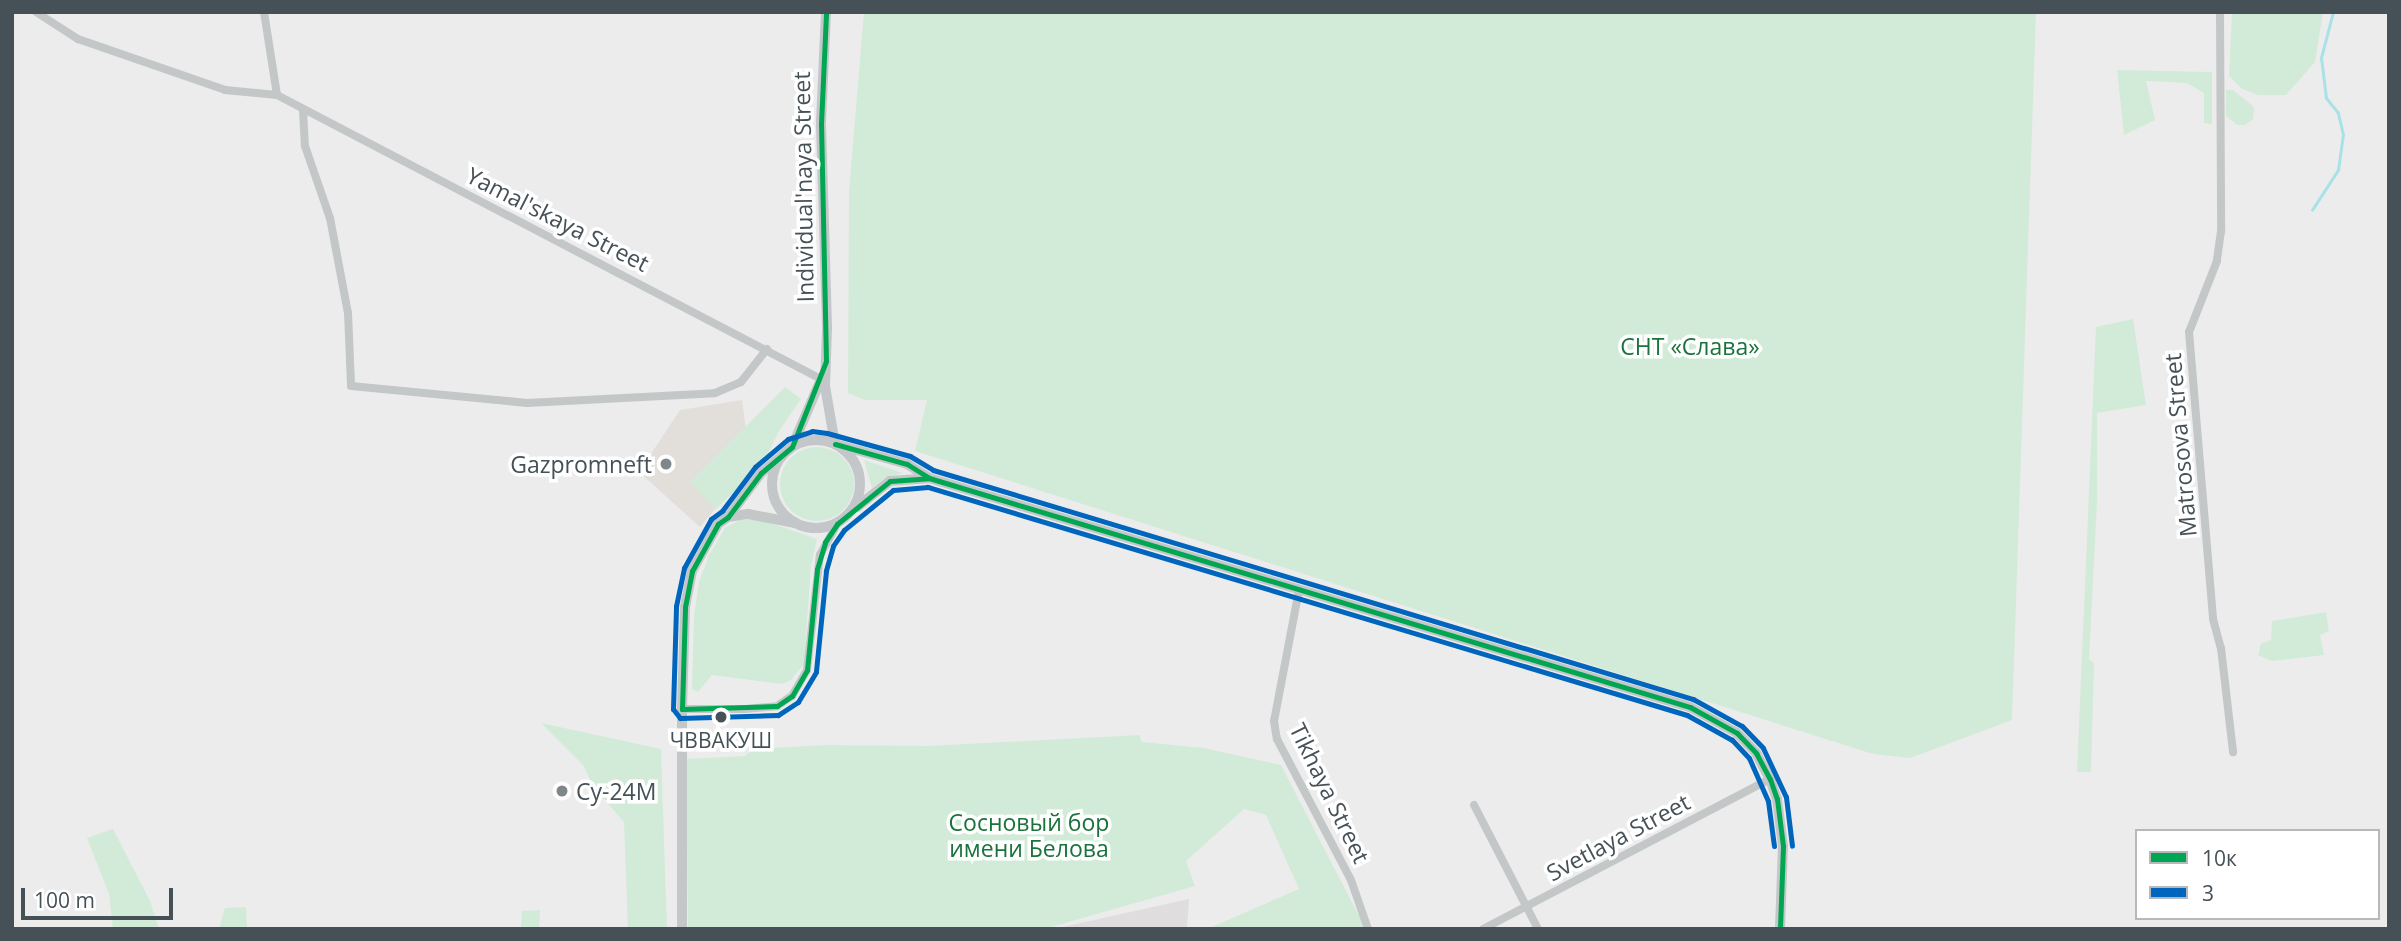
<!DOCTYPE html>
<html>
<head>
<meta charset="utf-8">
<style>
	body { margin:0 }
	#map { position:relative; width:2401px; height:941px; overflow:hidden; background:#edecec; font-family:"Open Sans",sans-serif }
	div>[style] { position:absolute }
	.commercial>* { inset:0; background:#e2dfda }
	.education>* { inset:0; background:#dfddde }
	.green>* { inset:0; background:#d2ebd8 }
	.round { border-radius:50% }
	.stream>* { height:2.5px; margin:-1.25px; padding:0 1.25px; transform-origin:1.25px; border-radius:1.25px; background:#a8e2e7 }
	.minor>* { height:8px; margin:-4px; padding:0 4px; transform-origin:4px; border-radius:4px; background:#c3c7c8 }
	.tertiary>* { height:10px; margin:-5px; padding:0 5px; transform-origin:5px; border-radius:5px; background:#c3c7c8 }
	.secondary>* { height:10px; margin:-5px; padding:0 5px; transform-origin:5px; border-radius:5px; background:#c4c7c9 }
	.secondary>.ring { margin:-5px; padding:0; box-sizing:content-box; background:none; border:10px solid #c4c7c9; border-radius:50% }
	.bus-1>* { height:5px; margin:-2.5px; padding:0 2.5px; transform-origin:2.5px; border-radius:2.5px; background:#00a651 }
	.bus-2>* { height:5px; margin:-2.5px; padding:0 2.5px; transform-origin:2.5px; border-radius:2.5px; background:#0065bd }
	.dots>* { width:19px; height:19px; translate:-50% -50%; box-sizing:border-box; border:4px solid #fff; border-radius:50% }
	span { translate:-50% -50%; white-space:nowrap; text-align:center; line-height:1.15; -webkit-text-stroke:7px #fff; paint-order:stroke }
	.bus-label { font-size:21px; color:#455157 }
	.street-label { font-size:23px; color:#455157 }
	.park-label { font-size:23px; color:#1b733c }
	.poi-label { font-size:23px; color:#455157 }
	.right { translate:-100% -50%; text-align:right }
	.left { translate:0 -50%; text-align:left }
	.frame { position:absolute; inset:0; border:14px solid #455157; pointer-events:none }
	.legend { position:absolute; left:2135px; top:829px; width:245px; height:91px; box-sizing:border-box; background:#fff; border:2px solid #b5b9bc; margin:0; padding:9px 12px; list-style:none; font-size:21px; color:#455157 }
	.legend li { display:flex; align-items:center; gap:14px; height:35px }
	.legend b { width:35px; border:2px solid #b5b9bc }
	.scale { position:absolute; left:21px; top:888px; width:152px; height:32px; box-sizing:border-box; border:4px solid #455157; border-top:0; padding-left:9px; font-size:21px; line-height:24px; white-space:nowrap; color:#455157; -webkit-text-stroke:5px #fff; paint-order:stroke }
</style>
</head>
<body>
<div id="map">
	<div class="commercial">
		<div style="clip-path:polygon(742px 400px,751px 466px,700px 527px,639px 472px,680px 410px)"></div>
	</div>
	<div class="education">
		<div style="clip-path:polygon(1189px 899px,1187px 929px,1061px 929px,1067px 926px)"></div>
	</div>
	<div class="green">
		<div style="clip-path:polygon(864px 12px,2036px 12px,2012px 720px,1910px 758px,1873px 754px,915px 451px,927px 400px,865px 400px,848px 393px,849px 191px)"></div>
		<div style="clip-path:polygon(2232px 12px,2323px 12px,2315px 62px,2286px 95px,2258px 95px,2242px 89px,2229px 76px)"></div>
		<div style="clip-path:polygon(2117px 70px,2212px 72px,2212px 124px,2204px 123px,2204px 93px,2187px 83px,2146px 81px,2155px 120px,2124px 135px)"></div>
		<div style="clip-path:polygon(2226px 90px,2233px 90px,2254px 107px,2253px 119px,2245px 125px,2237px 125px,2226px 116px)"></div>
		<div style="clip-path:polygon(2133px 319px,2146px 405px,2097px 413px,2097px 502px,2089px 659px,2094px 663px,2091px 772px,2077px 772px,2096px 327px)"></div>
		<div style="clip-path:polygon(785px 387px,801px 399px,779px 431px,764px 462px,716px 509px,690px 482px)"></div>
		<div class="round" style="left:780px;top:447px;width:74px;height:74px"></div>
		<div style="clip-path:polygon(864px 460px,903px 473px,884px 479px,872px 488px)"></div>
		<div style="clip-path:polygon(741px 519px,765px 521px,817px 539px,811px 566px,804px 664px,791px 680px,782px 684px,712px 675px,698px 692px,692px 689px,694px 616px,699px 582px,709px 555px,725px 528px)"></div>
		<div style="clip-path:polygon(2326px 612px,2329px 631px,2320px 635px,2324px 655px,2272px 661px,2258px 655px,2261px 644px,2271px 640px,2272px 621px)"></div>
		<div style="clip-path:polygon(541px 723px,661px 749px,667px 929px,628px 929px,624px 822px,594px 788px,583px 765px)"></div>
		<div style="clip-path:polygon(1139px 735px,1142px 742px,1204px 748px,1281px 765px,1361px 920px,1362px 929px,1207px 929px,1299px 889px,1266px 815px,1244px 809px,1186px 861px,1195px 886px,1044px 929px,688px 929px,686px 759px,745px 756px,753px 749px,828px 745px,928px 746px)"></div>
		<div style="clip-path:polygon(113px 829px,150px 901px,159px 929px,113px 929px,109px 894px,87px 838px)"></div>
		<div style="clip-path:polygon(246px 907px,247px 929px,219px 929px,225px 908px)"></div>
		<div style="clip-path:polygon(540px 910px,539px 929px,521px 929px,522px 911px)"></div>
	</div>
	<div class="stream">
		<div style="left:2312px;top:210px;width:48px;rotate:-57deg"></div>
		<div style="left:2338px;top:170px;width:35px;rotate:-82deg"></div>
		<div style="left:2343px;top:135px;width:23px;rotate:-103deg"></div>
		<div style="left:2338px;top:113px;width:19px;rotate:-129deg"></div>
		<div style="left:2326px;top:98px;width:40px;rotate:-97.1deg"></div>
		<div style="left:2321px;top:58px;width:48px;rotate:-75.4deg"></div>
	</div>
	<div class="minor">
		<div style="left:36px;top:12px;width:50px;rotate:32.7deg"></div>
		<div style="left:78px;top:39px;width:156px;rotate:19.1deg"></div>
		<div style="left:225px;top:90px;width:52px;rotate:5.5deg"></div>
		<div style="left:277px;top:95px;width:614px;rotate:27.57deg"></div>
		<div style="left:264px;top:12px;width:84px;rotate:81.1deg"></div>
		<div style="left:2220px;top:12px;width:219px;rotate:89.7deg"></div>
		<div style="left:2221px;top:231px;width:30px;rotate:98deg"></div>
		<div style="left:2217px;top:261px;width:76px;rotate:111.5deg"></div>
		<div style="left:2189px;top:332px;width:288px;rotate:85.2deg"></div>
		<div style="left:2213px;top:619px;width:30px;rotate:75deg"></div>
		<div style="left:2221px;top:648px;width:105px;rotate:83.4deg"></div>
		<div style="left:303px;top:110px;width:36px;rotate:87deg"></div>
		<div style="left:305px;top:146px;width:76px;rotate:70.9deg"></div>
		<div style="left:330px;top:218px;width:97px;rotate:79.3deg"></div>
		<div style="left:348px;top:313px;width:73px;rotate:87.6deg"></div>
		<div style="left:351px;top:386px;width:177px;rotate:5.5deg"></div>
		<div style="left:527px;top:403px;width:188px;rotate:-3deg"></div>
		<div style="left:715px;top:393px;width:28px;rotate:-23deg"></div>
		<div style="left:741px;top:382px;width:42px;rotate:-51.8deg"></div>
		<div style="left:1299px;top:590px;width:133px;rotate:100.8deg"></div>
		<div style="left:1274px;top:721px;width:18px;rotate:81deg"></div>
		<div style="left:1277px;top:739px;width:159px;rotate:62.3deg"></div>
		<div style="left:1351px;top:880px;width:52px;rotate:70.9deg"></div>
		<div style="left:682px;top:709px;width:63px"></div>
		<div style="left:745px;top:709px;width:32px;rotate:-5deg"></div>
		<div style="left:777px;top:706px;width:18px;rotate:-34deg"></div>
		<div style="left:792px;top:696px;width:30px;rotate:-60deg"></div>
		<div style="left:807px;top:670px;width:116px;rotate:-83.6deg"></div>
		<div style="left:820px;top:555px;width:35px;rotate:-61deg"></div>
		<div style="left:1474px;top:805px;width:140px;rotate:62.7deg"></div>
		<div style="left:1483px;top:929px;width:324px;rotate:-27.6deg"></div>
	</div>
	<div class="tertiary">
		<div style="left:728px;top:517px;width:20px;rotate:-9deg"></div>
		<div style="left:748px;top:514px;width:48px;rotate:10.8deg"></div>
		<div style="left:682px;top:929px;width:220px;rotate:-90deg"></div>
		<div style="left:682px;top:709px;width:102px;rotate:-88.3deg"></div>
		<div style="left:685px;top:607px;width:37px;rotate:-79deg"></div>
		<div style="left:692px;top:571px;width:54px;rotate:-61deg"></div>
		<div style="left:718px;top:524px;width:12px;rotate:-35deg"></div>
		<div style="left:728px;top:517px;width:55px;rotate:-53.1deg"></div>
		<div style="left:761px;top:473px;width:26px;rotate:-39deg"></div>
	</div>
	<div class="secondary">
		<div style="left:826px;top:12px;width:112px;rotate:92.6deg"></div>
		<div style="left:821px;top:124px;width:205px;rotate:88.3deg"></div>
		<div style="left:827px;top:329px;width:57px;rotate:92deg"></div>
		<div style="left:825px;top:386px;width:59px;rotate:80.2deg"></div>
		<div class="ring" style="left:772px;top:440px;width:78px;height:78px"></div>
		<div style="left:835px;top:444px;width:75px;rotate:15.5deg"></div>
		<div style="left:907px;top:464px;width:26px;rotate:32deg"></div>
		<div style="left:929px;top:478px;width:795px;rotate:16.75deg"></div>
		<div style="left:1690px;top:707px;width:54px;rotate:29deg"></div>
		<div style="left:1737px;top:733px;width:28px;rotate:46deg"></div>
		<div style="left:1756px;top:753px;width:30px;rotate:62deg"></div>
		<div style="left:1770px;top:779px;width:21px;rotate:71deg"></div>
		<div style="left:1777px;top:799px;width:47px;rotate:82.7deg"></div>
		<div style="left:1783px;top:846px;width:83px;rotate:92.1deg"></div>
		<div style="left:792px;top:447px;width:76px;rotate:-66.8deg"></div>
		<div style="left:857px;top:507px;width:42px;rotate:-38.2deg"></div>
		<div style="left:890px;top:481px;width:39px;rotate:-4deg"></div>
	</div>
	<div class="bus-1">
		<div style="left:835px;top:444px;width:75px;rotate:15.5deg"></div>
		<div style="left:907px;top:464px;width:25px;rotate:32deg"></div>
		<div style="left:682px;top:709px;width:95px;rotate:-1.8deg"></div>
		<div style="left:777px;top:706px;width:18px;rotate:-34deg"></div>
		<div style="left:792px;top:696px;width:30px;rotate:-60deg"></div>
		<div style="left:807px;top:670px;width:101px;rotate:-84.3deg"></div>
		<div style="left:817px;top:569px;width:28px;rotate:-73deg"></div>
		<div style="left:825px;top:542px;width:22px;rotate:-56deg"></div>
		<div style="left:837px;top:524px;width:68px;rotate:-39.1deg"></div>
		<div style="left:890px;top:481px;width:39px;rotate:-4deg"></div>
		<div style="left:929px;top:478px;width:795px;rotate:16.75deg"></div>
		<div style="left:1690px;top:707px;width:54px;rotate:29deg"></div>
		<div style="left:1737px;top:733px;width:28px;rotate:46deg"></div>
		<div style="left:1756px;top:753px;width:30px;rotate:62deg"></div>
		<div style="left:1770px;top:779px;width:21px;rotate:71deg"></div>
		<div style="left:1777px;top:799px;width:47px;rotate:82.7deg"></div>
		<div style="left:1783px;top:846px;width:83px;rotate:92.1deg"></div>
		<div style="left:682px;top:709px;width:102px;rotate:-88.3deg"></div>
		<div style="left:685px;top:607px;width:37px;rotate:-79deg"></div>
		<div style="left:692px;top:571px;width:54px;rotate:-61deg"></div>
		<div style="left:718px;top:524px;width:12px;rotate:-35deg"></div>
		<div style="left:728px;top:517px;width:55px;rotate:-53.1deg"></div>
		<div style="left:761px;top:473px;width:40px;rotate:-40deg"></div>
		<div style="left:792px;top:447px;width:92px;rotate:-68.4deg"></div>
		<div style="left:826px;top:361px;width:237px;rotate:-91.2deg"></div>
		<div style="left:821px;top:124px;width:112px;rotate:-87.4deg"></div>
	</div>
	<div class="bus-2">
		<div style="left:1774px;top:846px;width:45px;rotate:-97.6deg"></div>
		<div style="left:1768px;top:801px;width:47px;rotate:-113.8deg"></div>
		<div style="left:1749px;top:758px;width:25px;rotate:-133deg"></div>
		<div style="left:1732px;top:740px;width:51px;rotate:-150.9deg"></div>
		<div style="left:1687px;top:715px;width:793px;rotate:-163.28deg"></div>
		<div style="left:928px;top:487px;width:35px;rotate:175deg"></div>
		<div style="left:893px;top:490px;width:63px;rotate:140.8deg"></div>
		<div style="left:844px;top:530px;width:19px;rotate:125deg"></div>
		<div style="left:833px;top:546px;width:26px;rotate:106deg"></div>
		<div style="left:826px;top:571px;width:101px;rotate:95.7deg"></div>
		<div style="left:816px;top:672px;width:35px;rotate:121deg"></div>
		<div style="left:798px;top:702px;width:24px;rotate:147deg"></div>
		<div style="left:778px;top:715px;width:98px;rotate:178.2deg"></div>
		<div style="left:680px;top:718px;width:11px;rotate:-128deg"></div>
		<div style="left:673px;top:709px;width:103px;rotate:-88.3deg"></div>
		<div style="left:676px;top:606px;width:39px;rotate:-78deg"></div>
		<div style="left:684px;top:568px;width:56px;rotate:-61.1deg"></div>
		<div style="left:711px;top:519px;width:14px;rotate:-36deg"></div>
		<div style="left:722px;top:511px;width:55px;rotate:-53.1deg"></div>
		<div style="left:755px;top:467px;width:43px;rotate:-40.3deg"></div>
		<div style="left:788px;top:439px;width:25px;rotate:-18deg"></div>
		<div style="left:812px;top:431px;width:15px;rotate:8deg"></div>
		<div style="left:827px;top:433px;width:86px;rotate:15.5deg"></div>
		<div style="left:910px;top:456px;width:27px;rotate:31deg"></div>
		<div style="left:933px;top:470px;width:794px;rotate:16.77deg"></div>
		<div style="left:1693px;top:699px;width:56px;rotate:28.9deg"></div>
		<div style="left:1742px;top:726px;width:30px;rotate:46deg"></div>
		<div style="left:1763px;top:748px;width:54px;rotate:64.9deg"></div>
		<div style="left:1786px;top:797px;width:49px;rotate:83deg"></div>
	</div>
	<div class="dots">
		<div style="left:666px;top:464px;background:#80878b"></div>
		<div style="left:721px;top:717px;background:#455157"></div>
		<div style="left:562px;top:791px;background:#80878b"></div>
	</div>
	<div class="bus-label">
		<span style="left:721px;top:740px">ЧВВАКУШ</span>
	</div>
	<div class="street-label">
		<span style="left:803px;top:187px;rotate:-91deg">Individual'naya Street</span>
		<span style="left:558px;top:219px;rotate:27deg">Yamal'skaya Street</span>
		<span style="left:2180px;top:445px;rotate:-95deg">Matrosova Street</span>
		<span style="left:1330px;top:793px;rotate:64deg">Tikhaya Street</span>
		<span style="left:1618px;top:837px;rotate:-28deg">Svetlaya Street</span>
	</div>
	<div class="park-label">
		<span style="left:1690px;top:346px">СНТ «Слава»</span>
		<span style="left:1029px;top:835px">Сосновый бор<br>имени Белова</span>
	</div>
	<div class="poi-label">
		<span class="right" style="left:652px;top:464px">Gazpromneft</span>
		<span class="left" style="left:576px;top:791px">Су-24М</span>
	</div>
	<div class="frame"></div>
	<ul class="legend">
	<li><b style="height:9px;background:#00a651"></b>10к</li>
	<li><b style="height:9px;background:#0065bd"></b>3</li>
	</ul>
	<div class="scale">100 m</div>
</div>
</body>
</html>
